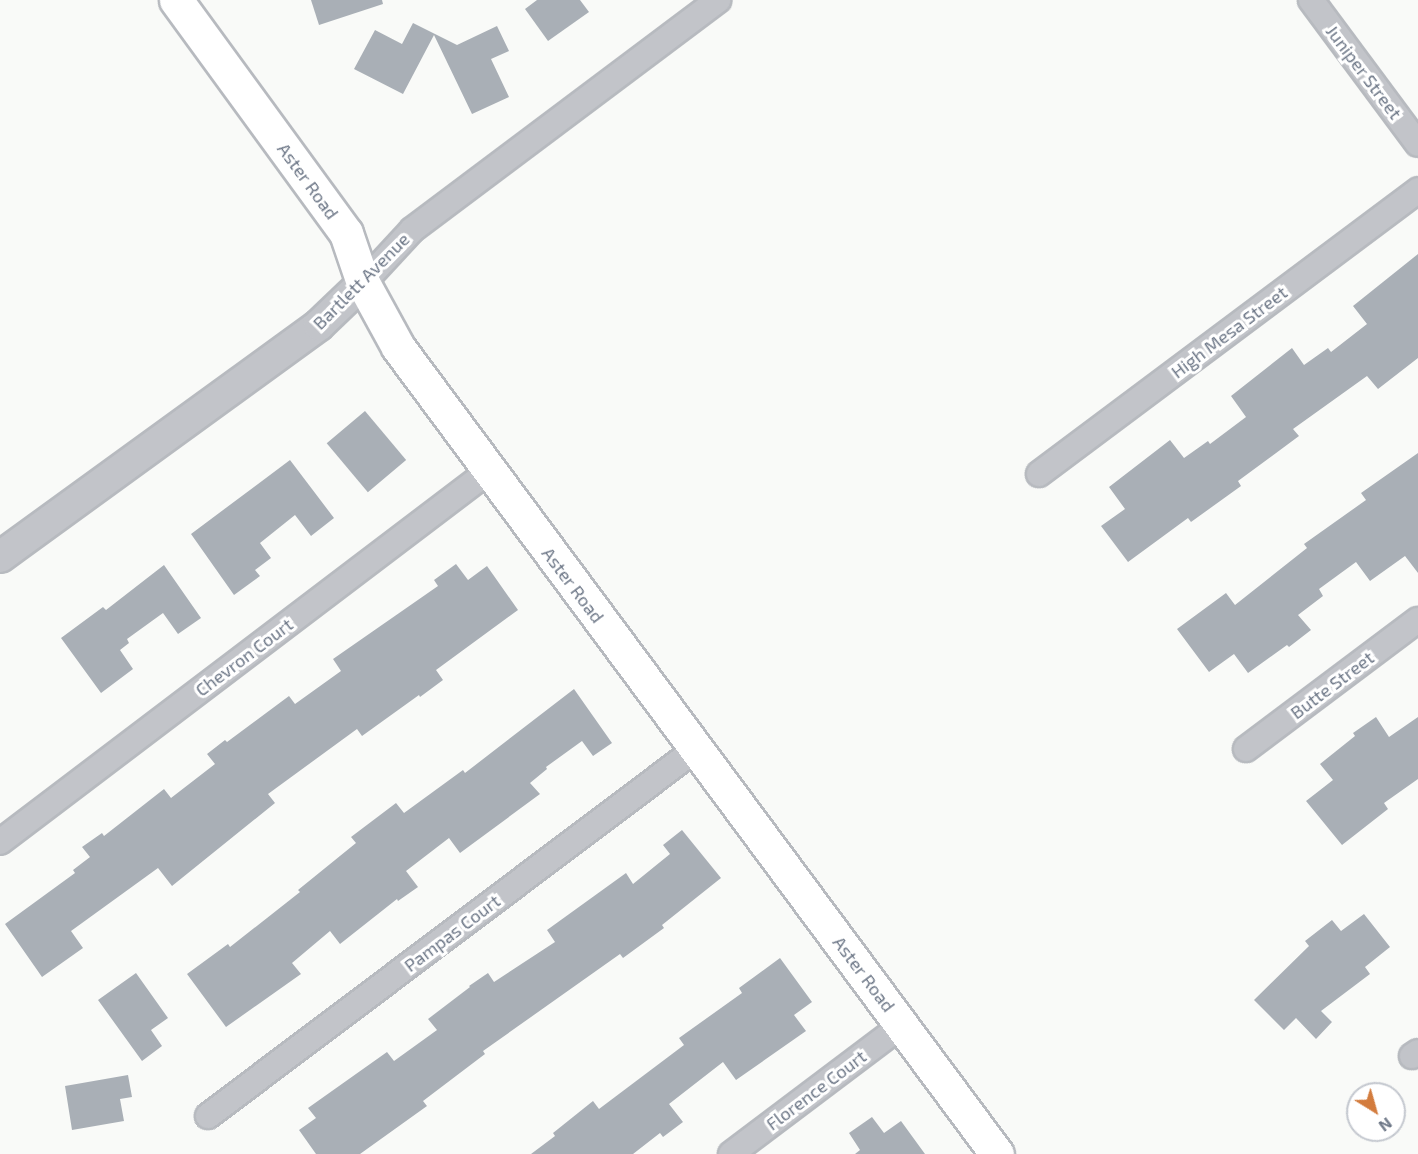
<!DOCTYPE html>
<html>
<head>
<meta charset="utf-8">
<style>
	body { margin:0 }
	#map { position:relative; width:1418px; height:1154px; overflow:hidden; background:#f9faf8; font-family:"Exo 2",sans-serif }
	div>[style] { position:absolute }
	.building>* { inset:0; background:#a9afb6; transform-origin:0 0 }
	.roads { filter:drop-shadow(2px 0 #b7babf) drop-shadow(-2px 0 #b7babf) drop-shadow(0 2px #b7babf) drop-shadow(0 -2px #b7babf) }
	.minor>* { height:24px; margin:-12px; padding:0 12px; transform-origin:12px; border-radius:12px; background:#c2c4c9 }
	.tertiary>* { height:30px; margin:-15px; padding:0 15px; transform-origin:15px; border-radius:15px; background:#c2c4c9 }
	.secondary>* { height:33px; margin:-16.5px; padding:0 16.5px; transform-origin:16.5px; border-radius:16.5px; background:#fff }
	span { translate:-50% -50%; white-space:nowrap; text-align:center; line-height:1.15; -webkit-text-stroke:6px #fff; paint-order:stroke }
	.street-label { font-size:18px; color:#6c7686 }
	.north { position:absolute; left:1346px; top:1082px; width:60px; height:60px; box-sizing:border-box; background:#fff; border:2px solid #c4c8cf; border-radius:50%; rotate:143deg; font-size:16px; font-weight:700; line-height:24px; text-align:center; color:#6c7686 }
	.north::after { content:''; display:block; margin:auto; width:21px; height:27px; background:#d37c3e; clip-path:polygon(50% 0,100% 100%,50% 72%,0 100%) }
</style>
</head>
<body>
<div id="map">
	<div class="building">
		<div style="clip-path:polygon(311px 0,382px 0,383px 4px,319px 25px)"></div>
		<div style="clip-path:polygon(537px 0,580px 0,589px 12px,548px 41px,525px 9px)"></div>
		<div style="clip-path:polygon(413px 23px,457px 45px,497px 26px,509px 51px,491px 59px,509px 97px,472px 114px,434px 35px,403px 94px,354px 69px,375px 30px,402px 44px)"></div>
		<div style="clip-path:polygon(1418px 254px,1418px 358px,1378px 389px,1367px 376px,1293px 429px,1299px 436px,1238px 481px,1241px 486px,1191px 522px,1188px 518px,1128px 562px,1101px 526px,1125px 509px,1109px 487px,1170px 440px,1184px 458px,1208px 441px,1210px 444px,1246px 417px,1231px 396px,1292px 348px,1304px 365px,1328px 348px,1331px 352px,1367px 324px,1353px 306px)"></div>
		<div style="left:365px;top:411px;width:64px;height:50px;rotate:50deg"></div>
		<div style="clip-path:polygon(1418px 453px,1418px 573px,1405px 556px,1370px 581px,1356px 562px,1319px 589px,1323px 596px,1298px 615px,1311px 630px,1289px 647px,1287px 645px,1248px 673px,1234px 654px,1209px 672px,1177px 629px,1226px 593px,1235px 605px,1307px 548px,1304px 544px,1366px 500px,1361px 493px)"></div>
		<div style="clip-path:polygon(290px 460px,334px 518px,311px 536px,295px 515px,260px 543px,271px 558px,255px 570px,260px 576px,234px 595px,191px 534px)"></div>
		<div style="clip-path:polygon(456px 564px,468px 580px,487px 566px,518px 610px,436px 670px,443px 680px,420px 697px,419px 695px,362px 736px,357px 729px,268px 794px,275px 803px,172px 886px,158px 868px,71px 931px,83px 948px,42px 977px,5px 924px,75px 873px,73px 870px,90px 857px,82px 847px,102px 833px,104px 836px,164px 789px,171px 798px,215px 764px,207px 754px,225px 740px,227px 742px,289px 696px,295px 704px,341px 671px,333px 659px,438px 586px,434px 580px)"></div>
		<div style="clip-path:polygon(164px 565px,201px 618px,178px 634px,163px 613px,127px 639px,129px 643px,120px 650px,133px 669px,101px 693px,61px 638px,103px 607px,106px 610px)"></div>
		<div style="clip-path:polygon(574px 689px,612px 743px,593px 756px,582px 741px,546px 767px,547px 769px,530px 783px,540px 794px,460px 853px,449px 838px,406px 871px,418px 887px,398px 901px,397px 899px,340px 944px,330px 931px,292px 963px,301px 974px,226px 1027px,187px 974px,228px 944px,230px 947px,300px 892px,298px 890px,356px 843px,351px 837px,396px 803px,404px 813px,463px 770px,465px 773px)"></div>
		<div style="clip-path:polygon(1376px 717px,1389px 737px,1418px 717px,1418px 779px,1384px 803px,1388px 809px,1342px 845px,1306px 801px,1333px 780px,1320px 764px,1355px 736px,1353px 733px)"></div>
		<div style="clip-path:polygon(682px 830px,721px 878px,662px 925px,664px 928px,623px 958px,620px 954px,483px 1051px,485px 1054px,423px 1101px,427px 1106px,360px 1154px,316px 1154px,299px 1130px,316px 1118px,308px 1108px,387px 1052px,394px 1061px,437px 1030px,428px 1019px,470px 987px,469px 986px,488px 973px,494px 982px,555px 942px,547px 930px,626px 873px,633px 884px,670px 854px,663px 845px)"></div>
		<div style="clip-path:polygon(1364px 914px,1390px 947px,1365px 967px,1370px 974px,1321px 1011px,1332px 1022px,1316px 1039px,1296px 1018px,1284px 1030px,1254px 1000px,1309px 946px,1305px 941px,1332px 920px,1341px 931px)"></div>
		<div style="clip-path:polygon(780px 958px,812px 1002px,794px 1015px,806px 1031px,736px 1080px,723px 1062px,669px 1104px,683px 1122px,663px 1137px,660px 1133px,633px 1154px,531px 1154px,555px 1136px,553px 1133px,593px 1101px,599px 1109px,684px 1045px,679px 1038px,742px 993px,739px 988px)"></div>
		<div style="clip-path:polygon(136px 973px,168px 1018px,151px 1030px,162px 1046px,142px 1061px,98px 1000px)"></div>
		<div style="clip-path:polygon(128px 1075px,132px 1097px,120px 1099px,124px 1121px,72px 1130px,65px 1086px)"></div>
		<div style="clip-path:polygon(872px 1117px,884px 1133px,901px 1121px,925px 1154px,855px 1154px,860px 1150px,849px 1133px)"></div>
	</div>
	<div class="roads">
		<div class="minor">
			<div style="left:1311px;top:0;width:179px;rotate:53.4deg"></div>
			<div style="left:363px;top:283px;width:72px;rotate:-47.2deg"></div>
			<div style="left:412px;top:230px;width:383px;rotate:-36.9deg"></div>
			<div style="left:1039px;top:474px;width:474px;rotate:-36.8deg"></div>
			<div style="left:1246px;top:749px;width:215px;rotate:-36.9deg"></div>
			<div style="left:0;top:842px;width:614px;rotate:-37.19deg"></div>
			<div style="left:1412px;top:1056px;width:7px;rotate:-34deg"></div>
			<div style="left:208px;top:1116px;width:611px;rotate:-36.94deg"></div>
			<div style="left:731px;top:1154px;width:214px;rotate:-37deg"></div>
		</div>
		<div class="tertiary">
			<div style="left:0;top:557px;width:394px;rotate:-36deg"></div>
			<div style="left:319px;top:325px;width:61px;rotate:-43.7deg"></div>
		</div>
		<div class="secondary">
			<div style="left:176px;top:0;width:288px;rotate:53.9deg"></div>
			<div style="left:346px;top:233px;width:53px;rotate:71.2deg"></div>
			<div style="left:363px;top:283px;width:73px;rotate:61.3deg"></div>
			<div style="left:398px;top:347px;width:1005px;rotate:53.42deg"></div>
		</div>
	</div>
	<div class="street-label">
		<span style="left:1364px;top:72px;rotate:53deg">Juniper Street</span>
		<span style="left:308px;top:181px;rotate:54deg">Aster Road</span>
		<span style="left:361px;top:281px;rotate:-45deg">Bartlett Avenue</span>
		<span style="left:1229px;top:332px;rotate:-37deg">High Mesa Street</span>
		<span style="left:573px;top:585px;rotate:53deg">Aster Road</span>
		<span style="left:244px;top:657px;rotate:-37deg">Chevron Court</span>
		<span style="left:1332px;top:685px;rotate:-37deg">Butte Street</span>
		<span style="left:452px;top:933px;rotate:-37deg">Pampas Court</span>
		<span style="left:864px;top:974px;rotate:53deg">Aster Road</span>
		<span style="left:816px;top:1090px;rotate:-37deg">Florence Court</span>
	</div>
	<div class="north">N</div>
</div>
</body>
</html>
